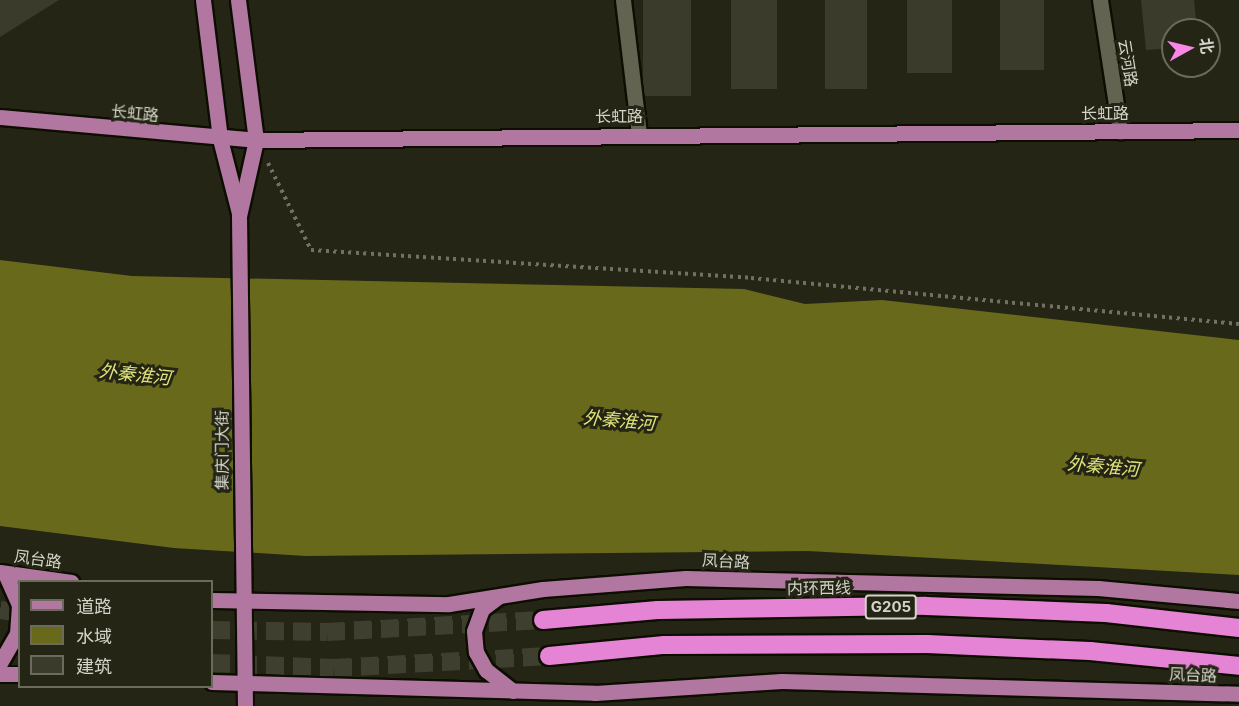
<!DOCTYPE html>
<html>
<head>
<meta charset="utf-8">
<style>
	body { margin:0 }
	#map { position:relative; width:1239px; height:706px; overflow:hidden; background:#242514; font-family:Inter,"Noto Sans SC",sans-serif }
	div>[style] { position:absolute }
	.water>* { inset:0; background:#68691b }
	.building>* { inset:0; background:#3a3b2a; transform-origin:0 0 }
	.highway-tunnel>* { height:18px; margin-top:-9px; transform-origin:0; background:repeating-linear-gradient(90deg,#3e3f2f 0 18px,transparent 0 27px) }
	.path>* { height:4px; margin-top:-2px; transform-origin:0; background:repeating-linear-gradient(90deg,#707163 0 3px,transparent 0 7.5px) }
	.roads { filter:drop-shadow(2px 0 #0d0e02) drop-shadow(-2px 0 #0d0e02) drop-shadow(0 2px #0d0e02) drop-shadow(0 -2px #0d0e02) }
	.minor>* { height:15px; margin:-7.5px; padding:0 7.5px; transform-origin:7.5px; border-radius:7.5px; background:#626350 }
	.major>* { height:15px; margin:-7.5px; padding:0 7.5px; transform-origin:7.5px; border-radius:7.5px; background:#b177a0 }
	.highway>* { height:18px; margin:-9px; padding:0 9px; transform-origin:9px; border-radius:9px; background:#e584d5 }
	span { translate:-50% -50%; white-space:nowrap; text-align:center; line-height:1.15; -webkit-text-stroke:6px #242514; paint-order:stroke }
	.shield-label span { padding:2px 4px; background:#242514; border:2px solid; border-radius:4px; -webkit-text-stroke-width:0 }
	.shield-label { font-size:15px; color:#d3d4c9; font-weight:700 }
	.street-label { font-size:16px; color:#d3d4c9 }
	.water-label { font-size:18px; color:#e0e37b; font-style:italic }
	.legend { position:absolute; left:18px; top:580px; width:195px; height:108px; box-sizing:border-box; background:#242514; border:2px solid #6a6b5c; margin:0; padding:8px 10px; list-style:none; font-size:18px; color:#d3d4c9 }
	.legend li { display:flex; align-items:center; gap:12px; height:30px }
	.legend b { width:30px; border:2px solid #6a6b5c }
	.north { position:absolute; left:1161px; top:18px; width:60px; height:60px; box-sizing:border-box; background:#242514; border:2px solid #6a6b5c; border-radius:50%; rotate:82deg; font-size:16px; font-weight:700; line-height:24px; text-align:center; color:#d3d4c9 }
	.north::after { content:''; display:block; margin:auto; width:21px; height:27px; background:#f987e8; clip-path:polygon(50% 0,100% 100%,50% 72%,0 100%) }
</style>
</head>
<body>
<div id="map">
	<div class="water">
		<div style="clip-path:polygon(0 260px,132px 276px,744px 289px,805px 304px,882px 300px,1239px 340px,1239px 575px,808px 551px,306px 556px,174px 548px,0 526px)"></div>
	</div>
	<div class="building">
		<div style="clip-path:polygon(0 0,59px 0,0 37px)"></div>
		<div style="left:643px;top:0;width:48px;height:96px"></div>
		<div style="left:731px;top:0;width:46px;height:89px"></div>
		<div style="left:825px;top:0;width:42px;height:89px"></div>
		<div style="left:907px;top:0;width:45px;height:73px"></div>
		<div style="left:1000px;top:0;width:44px;height:70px"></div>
		<div style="clip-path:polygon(1141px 0,1194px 0,1197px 30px,1173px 30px,1173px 48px,1146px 50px)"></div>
	</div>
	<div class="highway-tunnel">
		<div style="left:0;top:610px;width:20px;rotate:9deg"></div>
		<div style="left:212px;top:630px;width:115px;rotate:1deg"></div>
		<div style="left:327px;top:632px;width:216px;rotate:-3.2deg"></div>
		<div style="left:212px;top:663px;width:122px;rotate:2.3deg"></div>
		<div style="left:334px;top:668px;width:215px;rotate:-3.2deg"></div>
	</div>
	<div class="path">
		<div style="left:268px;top:163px;width:97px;rotate:63.7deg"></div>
		<div style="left:311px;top:250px;width:441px;rotate:3.6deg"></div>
		<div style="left:751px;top:278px;width:490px;rotate:5.4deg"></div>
	</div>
	<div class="roads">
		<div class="minor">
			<div style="left:623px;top:0;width:135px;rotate:83.2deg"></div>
			<div style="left:1100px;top:0;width:133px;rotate:81.3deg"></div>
		</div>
		<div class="major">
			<div style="left:203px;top:0;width:140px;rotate:83deg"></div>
			<div style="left:220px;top:139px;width:76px;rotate:75.6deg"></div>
			<div style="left:238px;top:0;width:141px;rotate:82.7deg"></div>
			<div style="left:256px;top:140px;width:78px;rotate:102.6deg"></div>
			<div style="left:239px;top:216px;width:490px;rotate:89.3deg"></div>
			<div style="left:0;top:117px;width:257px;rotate:5.1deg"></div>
			<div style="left:256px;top:140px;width:983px;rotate:-0.58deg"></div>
			<div style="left:0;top:572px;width:72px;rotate:8deg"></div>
			<div style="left:498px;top:597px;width:20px;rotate:143deg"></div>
			<div style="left:482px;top:609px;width:23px;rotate:110deg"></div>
			<div style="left:474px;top:631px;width:21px;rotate:85deg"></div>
			<div style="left:476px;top:652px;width:21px;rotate:61deg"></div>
			<div style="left:486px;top:670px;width:34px;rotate:38deg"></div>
			<div style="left:212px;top:600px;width:237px;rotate:1deg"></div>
			<div style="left:449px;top:604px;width:95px;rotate:-9.1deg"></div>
			<div style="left:543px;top:589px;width:143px;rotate:-4.4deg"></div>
			<div style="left:686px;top:578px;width:412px;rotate:1.4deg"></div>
			<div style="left:1098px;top:588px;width:142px;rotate:5.3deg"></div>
			<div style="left:0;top:663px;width:34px;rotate:-60deg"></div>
			<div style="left:17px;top:634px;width:29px;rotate:-86deg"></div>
			<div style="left:19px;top:605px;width:35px;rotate:-114deg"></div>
			<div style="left:0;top:674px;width:20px"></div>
			<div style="left:212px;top:682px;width:383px;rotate:1.6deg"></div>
			<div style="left:595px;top:693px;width:187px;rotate:-3.7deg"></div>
			<div style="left:782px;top:681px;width:457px;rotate:1.6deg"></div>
		</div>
		<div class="highway">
			<div style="left:543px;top:620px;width:115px;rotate:-5deg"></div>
			<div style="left:658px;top:610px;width:268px;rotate:-0.9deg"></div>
			<div style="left:926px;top:606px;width:180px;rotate:2.2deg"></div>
			<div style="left:1106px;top:613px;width:134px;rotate:6.4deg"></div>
			<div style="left:549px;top:656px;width:116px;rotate:-5.5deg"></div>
			<div style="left:664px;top:645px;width:263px;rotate:-0.2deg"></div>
			<div style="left:927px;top:644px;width:163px;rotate:2.5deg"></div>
			<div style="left:1090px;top:651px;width:150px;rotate:5.7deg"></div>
		</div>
	</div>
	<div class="shield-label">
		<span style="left:891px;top:607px">G205</span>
	</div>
	<div class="street-label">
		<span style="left:1128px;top:63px;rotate:81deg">云河路</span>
		<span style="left:135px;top:113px;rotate:6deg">长虹路</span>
		<span style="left:1105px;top:113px">长虹路</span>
		<span style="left:619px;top:116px">长虹路</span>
		<span style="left:222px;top:450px;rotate:-90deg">集庆门大街</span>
		<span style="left:38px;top:559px;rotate:8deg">凤台路</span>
		<span style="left:726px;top:561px;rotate:3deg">凤台路</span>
		<span style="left:819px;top:588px;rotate:-1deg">内环西线</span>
		<span style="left:1193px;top:675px;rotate:2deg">凤台路</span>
	</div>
	<div class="water-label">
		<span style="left:135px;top:375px;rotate:6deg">外秦淮河</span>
		<span style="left:619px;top:421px;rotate:5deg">外秦淮河</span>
		<span style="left:1103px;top:467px;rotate:5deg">外秦淮河</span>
	</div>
	<ul class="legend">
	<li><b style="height:8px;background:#b177a0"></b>道路</li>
	<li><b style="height:16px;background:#68691b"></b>水域</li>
	<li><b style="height:16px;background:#3a3b2a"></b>建筑</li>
	</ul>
	<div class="north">北</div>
</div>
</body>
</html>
